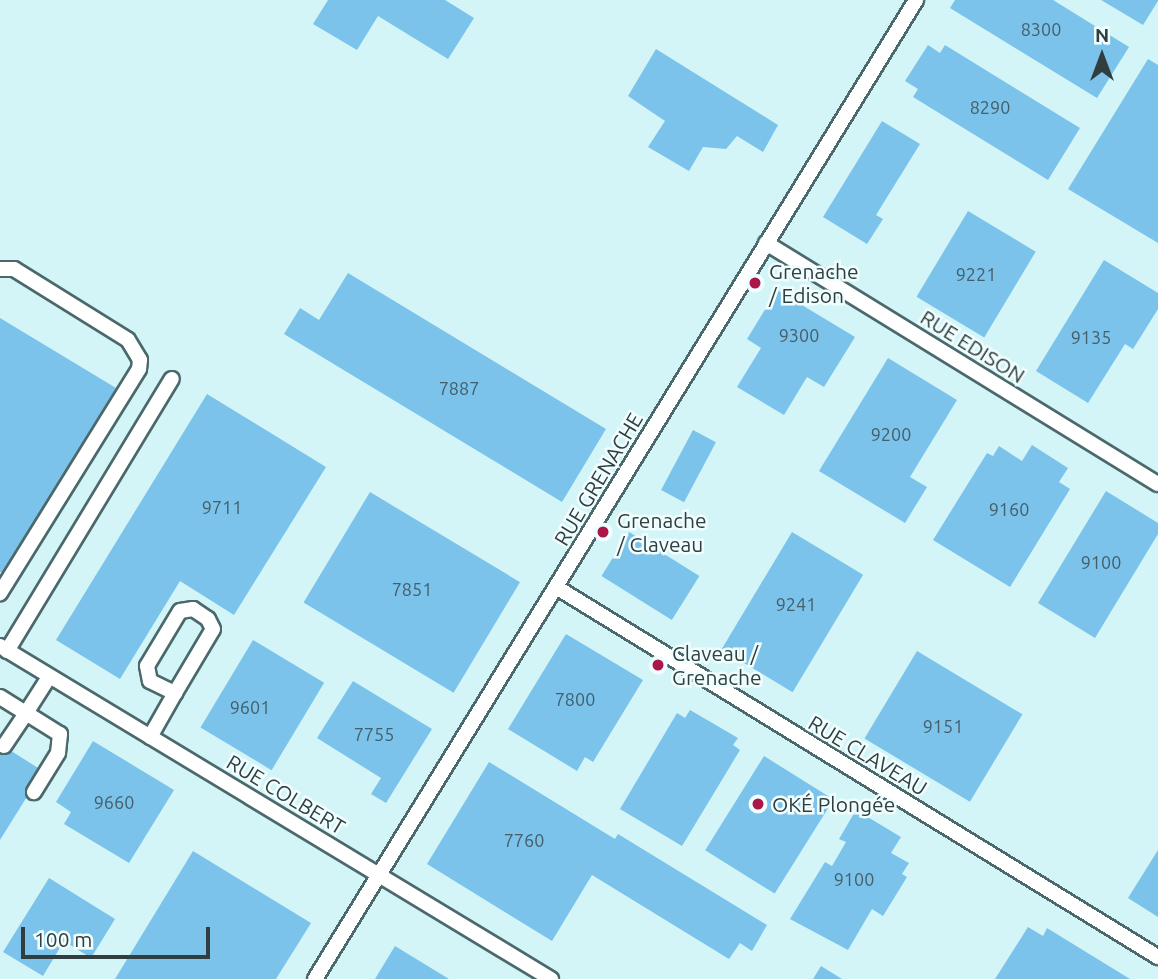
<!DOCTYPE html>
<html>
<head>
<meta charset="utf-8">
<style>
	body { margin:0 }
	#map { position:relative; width:1158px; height:979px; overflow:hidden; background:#d3f5f7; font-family:Ubuntu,sans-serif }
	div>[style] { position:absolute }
	.building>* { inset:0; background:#7bc3eb; transform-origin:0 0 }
	.roads { filter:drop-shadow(2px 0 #4b696b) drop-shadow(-2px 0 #4b696b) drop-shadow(0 2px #4b696b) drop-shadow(0 -2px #4b696b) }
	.minor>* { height:14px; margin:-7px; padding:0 7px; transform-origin:7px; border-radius:7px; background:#fff }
	.dots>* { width:19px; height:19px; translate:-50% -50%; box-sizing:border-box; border:4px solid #f1feff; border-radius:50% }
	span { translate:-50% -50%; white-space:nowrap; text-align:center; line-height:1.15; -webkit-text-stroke:5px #f1feff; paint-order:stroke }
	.number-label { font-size:18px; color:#445f6a }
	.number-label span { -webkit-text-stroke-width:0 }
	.poi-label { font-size:21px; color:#313e3f }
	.left { translate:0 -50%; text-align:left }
	.street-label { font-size:21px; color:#313e3f }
	.north { position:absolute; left:1067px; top:21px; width:70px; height:70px; -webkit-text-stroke:5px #f1feff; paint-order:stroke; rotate:0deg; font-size:19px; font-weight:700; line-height:28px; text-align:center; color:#313e3f }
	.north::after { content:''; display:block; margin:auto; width:24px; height:32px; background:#313e3f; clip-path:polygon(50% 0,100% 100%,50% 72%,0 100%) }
	.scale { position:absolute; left:21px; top:927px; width:189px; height:32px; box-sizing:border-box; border:4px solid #313e3f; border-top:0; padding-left:9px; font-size:21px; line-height:24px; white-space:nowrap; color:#313e3f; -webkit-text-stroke:5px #f1feff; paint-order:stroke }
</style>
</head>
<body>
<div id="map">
	<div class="building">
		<div style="clip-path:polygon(328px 0,445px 0,474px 18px,448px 59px,378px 16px,357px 50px,313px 24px)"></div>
		<div style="clip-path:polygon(955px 0,1053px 0,1129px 47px,1097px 98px,950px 8px)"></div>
		<div style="clip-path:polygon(1101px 0,1158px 0,1158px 1px,1143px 25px)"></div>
		<div style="clip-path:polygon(928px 45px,940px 53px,945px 45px,1080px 128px,1048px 180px,913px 97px,918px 89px,905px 81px)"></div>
		<div style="clip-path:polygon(656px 49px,778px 125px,763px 152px,737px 136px,726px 149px,703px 147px,689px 171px,648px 147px,665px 121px,628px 96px)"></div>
		<div style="clip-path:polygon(1148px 59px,1158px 65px,1158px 243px,1068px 189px)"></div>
		<div style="clip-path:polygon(882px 121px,920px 144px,876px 215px,883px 219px,867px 244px,823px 217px)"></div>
		<div style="left:968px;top:211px;width:79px;height:100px;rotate:31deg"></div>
		<div style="clip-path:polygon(1104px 260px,1158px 293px,1158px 309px,1133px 349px,1125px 344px,1088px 403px,1036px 371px)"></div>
		<div style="clip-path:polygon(348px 273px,606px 429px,562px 502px,284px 334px,300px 308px,319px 320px)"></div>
		<div style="clip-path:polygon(777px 290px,855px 337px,824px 387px,807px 377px,784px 415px,737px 387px,761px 348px,747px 339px)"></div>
		<div style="clip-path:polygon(0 318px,116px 388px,3px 573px,0 572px)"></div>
		<div style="clip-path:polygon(888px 358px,957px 400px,910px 477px,927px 487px,905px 523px,819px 471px)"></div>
		<div style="clip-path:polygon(207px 394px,326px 467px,234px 615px,180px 581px,120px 679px,56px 640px)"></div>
		<div style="left:693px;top:430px;width:26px;height:68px;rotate:28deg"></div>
		<div style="clip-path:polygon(1032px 445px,1068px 468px,1059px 482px,1070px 489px,1010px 587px,933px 540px,987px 453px,993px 456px,999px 446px,1022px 461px)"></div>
		<div style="clip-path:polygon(1106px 491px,1158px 523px,1158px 534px,1095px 638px,1038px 603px)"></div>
		<div style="left:370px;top:492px;width:175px;height:129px;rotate:31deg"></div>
		<div style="left:629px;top:532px;width:83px;height:52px;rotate:32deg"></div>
		<div style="left:792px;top:532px;width:83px;height:137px;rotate:31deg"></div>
		<div style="clip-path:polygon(566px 634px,643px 680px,593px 762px,585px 757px,577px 771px,508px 729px)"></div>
		<div style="left:253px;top:640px;width:83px;height:102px;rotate:31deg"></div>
		<div style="left:917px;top:651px;width:123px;height:102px;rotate:31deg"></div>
		<div style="clip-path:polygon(353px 681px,432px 729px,386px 803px,371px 794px,381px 778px,317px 738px)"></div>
		<div style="clip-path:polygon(690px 710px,738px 738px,733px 745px,740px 750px,682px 846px,620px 809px,677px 713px,685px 718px)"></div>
		<div style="clip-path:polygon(93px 741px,174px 790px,129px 863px,64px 824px,71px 812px,56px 802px)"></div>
		<div style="clip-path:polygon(0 744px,43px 771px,0 840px)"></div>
		<div style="left:764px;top:756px;width:82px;height:111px;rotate:32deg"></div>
		<div style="clip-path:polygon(489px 762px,615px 839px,618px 834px,767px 925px,752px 951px,740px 943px,729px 959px,592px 875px,552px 941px,427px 864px)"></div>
		<div style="clip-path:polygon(856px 810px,901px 837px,891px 853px,909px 863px,902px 874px,907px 877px,883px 916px,872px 909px,848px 950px,790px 919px,825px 862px,832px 866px,846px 842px,839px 839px)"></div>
		<div style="clip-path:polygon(1158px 850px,1158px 917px,1128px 898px)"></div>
		<div style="clip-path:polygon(193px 851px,311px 923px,276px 979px,115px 979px)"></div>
		<div style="clip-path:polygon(49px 878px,115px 919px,91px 958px,64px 941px,43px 976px,3px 952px)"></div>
		<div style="clip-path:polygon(1028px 927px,1043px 936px,1047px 928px,1130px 979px,995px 979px)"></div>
		<div style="clip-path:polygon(395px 946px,449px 979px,375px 979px)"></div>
		<div style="clip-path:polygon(821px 966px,842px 979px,813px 979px)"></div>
	</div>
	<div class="roads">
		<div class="minor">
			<div style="left:766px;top:243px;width:460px;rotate:31.6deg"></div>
			<div style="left:0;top:269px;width:14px"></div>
			<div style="left:14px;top:269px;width:134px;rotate:31.9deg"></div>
			<div style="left:128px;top:340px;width:23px;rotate:59deg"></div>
			<div style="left:140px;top:360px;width:9px;rotate:96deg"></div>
			<div style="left:139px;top:369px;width:264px;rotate:121.8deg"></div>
			<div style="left:556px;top:587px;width:707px;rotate:31.58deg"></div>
			<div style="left:0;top:646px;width:644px;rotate:31.15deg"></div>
			<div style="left:7px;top:651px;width:318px;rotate:-58.8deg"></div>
			<div style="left:0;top:697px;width:31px;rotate:32deg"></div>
			<div style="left:26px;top:713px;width:43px;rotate:-57.4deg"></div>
			<div style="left:150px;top:737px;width:51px;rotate:-60.4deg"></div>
			<div style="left:175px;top:693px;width:74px;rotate:-59.3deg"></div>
			<div style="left:213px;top:629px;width:11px;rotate:-117deg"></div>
			<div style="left:208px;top:619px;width:18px;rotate:-146deg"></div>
			<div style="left:193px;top:609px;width:13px;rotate:171deg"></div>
			<div style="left:180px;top:611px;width:64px;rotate:121deg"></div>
			<div style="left:147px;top:666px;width:15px;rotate:79deg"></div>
			<div style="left:150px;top:681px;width:28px;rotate:26deg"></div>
			<div style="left:4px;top:746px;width:40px;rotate:-56deg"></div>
			<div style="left:26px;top:713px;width:40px;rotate:32deg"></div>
			<div style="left:60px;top:734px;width:19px;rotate:96deg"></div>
			<div style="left:58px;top:753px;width:46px;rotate:121.6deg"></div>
			<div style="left:315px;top:979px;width:1149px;rotate:-58.45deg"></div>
		</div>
	</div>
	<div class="dots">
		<div style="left:755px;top:283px;background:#ab1748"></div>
		<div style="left:603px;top:532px;background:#ab1748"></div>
		<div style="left:658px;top:665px;background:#ab1748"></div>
		<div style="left:758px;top:804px;background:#ab1748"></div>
	</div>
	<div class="number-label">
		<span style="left:1041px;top:29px">8300</span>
		<span style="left:990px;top:107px">8290</span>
		<span style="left:976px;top:274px">9221</span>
		<span style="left:799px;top:335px">9300</span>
		<span style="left:1091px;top:337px">9135</span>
		<span style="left:459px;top:388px">7887</span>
		<span style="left:891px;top:434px">9200</span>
		<span style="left:222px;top:507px">9711</span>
		<span style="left:1009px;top:509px">9160</span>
		<span style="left:1101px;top:562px">9100</span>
		<span style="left:412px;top:589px">7851</span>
		<span style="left:796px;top:604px">9241</span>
		<span style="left:575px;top:699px">7800</span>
		<span style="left:250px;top:707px">9601</span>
		<span style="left:943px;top:726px">9151</span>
		<span style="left:374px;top:734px">7755</span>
		<span style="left:114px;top:802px">9660</span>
		<span style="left:524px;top:840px">7760</span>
		<span style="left:854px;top:879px">9100</span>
	</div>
	<div class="poi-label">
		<span class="left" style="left:769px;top:283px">Grenache<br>/ Edison</span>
		<span class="left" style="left:617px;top:532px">Grenache<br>/ Claveau</span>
		<span class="left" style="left:672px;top:665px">Claveau /<br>Grenache</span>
		<span class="left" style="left:772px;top:804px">OKÉ Plongée</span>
	</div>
	<div class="street-label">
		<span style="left:973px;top:346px;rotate:32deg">RUE EDISON</span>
		<span style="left:598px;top:479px;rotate:-59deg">RUE GRENACHE</span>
		<span style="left:868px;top:755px;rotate:31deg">RUE CLAVEAU</span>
		<span style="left:286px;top:794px;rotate:31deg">RUE COLBERT</span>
	</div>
	<div class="north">N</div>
	<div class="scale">100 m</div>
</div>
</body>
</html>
